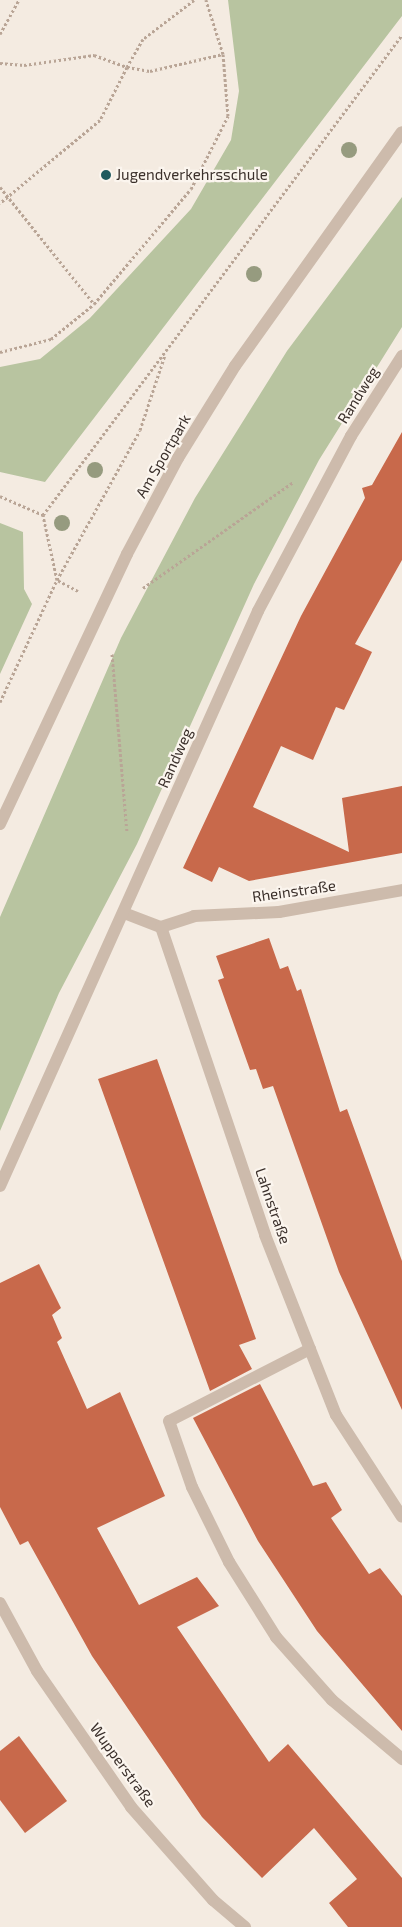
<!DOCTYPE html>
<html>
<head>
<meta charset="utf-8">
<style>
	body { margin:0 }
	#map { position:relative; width:402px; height:1927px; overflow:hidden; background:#f4ebe1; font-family:"Exo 2",sans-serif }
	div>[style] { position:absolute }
	.green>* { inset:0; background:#b8c4a0 }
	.building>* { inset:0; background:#c8694b }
	.path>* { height:3px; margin-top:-1.5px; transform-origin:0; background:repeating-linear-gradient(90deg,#b9a596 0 2.5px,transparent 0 5px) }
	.service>* { height:12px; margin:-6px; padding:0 6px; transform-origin:6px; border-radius:6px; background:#cdbbac }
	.minor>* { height:12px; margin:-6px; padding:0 6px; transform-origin:6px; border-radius:6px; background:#cdbbac }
	.trees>* { width:16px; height:16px; margin:-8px; border-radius:50%; background:#969b7f }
	.dots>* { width:14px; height:14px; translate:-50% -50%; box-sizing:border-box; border:2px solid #fbf5ee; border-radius:50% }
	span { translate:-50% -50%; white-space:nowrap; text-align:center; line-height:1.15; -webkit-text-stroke:4.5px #fbf5ee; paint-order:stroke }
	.poi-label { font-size:15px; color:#3b302b }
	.left { translate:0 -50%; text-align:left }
	.street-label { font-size:15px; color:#3b302b }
</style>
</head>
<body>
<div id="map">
	<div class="green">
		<div style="clip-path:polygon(228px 0,402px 0,402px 16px,45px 482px,0 472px,0 367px,40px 359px,90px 318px,191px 209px,231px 140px,239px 91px)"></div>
		<div style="clip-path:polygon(402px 197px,402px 327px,319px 460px,254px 584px,137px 844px,59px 993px,0 1131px,0 917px,121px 638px,195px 498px,287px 351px)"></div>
		<div style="clip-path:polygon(0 523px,23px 532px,24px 589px,32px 604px,0 674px)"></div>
	</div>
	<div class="building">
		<div style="clip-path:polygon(402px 432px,402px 560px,355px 644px,372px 652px,344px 710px,336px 707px,313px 760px,281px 746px,253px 807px,349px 852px,342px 798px,402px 786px,402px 853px,249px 881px,219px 867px,212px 882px,183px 868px,301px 616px,365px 498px,362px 488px,372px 485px)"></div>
		<div style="clip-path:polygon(269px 938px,280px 969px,288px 966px,297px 991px,301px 989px,340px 1112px,347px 1109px,402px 1261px,402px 1410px,339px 1272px,273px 1086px,263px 1089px,256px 1069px,250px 1070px,218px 980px,224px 978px,216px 956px)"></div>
		<div style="clip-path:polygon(157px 1059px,256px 1339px,239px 1345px,252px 1369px,210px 1391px,98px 1079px)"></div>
		<div style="clip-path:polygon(39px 1264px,61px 1308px,52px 1315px,62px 1338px,57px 1342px,87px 1409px,120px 1392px,165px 1496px,97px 1528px,139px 1605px,197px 1577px,219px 1606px,177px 1627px,269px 1762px,288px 1744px,402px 1878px,402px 1927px,348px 1927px,329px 1903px,357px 1879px,314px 1828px,262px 1878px,202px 1817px,92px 1656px,28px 1541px,20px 1545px,0 1507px,0 1283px)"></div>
		<div style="clip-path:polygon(260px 1384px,313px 1486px,326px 1482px,342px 1510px,331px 1518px,369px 1574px,380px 1568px,402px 1596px,402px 1731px,317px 1631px,258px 1541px,193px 1418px)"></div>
		<div style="clip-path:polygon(19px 1736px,67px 1801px,25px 1833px,0 1800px,0 1751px)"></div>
	</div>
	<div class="path">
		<div style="left:194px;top:0;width:64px;rotate:142.6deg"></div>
		<div style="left:143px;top:39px;width:32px;rotate:120deg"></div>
		<div style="left:127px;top:67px;width:23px;rotate:10deg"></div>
		<div style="left:150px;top:71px;width:75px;rotate:-13.1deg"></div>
		<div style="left:0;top:34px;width:39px;rotate:-61deg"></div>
		<div style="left:0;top:63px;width:24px;rotate:5deg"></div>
		<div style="left:24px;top:65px;width:71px;rotate:-8.1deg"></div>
		<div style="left:94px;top:55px;width:35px;rotate:20deg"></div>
		<div style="left:127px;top:67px;width:59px;rotate:117deg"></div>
		<div style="left:100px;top:120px;width:130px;rotate:140.3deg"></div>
		<div style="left:0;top:187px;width:150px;rotate:51.2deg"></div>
		<div style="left:0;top:352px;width:53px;rotate:-14.3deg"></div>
		<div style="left:51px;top:339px;width:55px;rotate:-39.1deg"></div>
		<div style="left:94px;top:304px;width:150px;rotate:-49.9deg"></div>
		<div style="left:191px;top:189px;width:82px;rotate:-63.1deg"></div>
		<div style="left:228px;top:116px;width:62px;rotate:-94.6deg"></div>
		<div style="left:223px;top:54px;width:57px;rotate:-107.5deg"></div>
		<div style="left:0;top:496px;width:47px;rotate:23.8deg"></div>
		<div style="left:143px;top:588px;width:184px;rotate:-35.2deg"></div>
		<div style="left:78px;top:591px;width:24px;rotate:-152deg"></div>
		<div style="left:57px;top:580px;width:66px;rotate:-102.2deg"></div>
		<div style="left:43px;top:515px;width:599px;rotate:-53.21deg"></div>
		<div style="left:112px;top:654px;width:179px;rotate:85.2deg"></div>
		<div style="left:0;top:702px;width:135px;rotate:-65deg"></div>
		<div style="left:57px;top:580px;width:171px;rotate:-61deg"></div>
		<div style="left:140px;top:430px;width:79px;rotate:-71.6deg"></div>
	</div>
	<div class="service">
		<div style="left:310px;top:1349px;width:158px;rotate:152.9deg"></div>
		<div style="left:169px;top:1421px;width:70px;rotate:70.8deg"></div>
		<div style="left:192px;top:1487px;width:84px;rotate:63.7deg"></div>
		<div style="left:229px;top:1562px;width:89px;rotate:57.9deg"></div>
		<div style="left:276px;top:1637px;width:84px;rotate:48.4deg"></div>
		<div style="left:332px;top:1700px;width:92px;rotate:40.1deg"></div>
	</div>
	<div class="minor">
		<div style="left:0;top:824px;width:298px;rotate:-64.8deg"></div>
		<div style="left:127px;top:554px;width:109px;rotate:-62deg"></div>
		<div style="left:178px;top:458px;width:108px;rotate:-58.2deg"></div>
		<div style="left:235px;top:366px;width:287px;rotate:-54.5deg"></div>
		<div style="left:124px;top:913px;width:40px;rotate:21deg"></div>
		<div style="left:161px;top:927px;width:325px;rotate:71.3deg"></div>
		<div style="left:265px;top:1235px;width:193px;rotate:68.5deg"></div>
		<div style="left:336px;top:1415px;width:121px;rotate:57.1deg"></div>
		<div style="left:161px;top:927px;width:35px;rotate:-18deg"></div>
		<div style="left:194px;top:916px;width:85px;rotate:-2.7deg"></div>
		<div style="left:279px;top:912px;width:125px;rotate:-10.1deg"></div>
		<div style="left:0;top:1186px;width:630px;rotate:-65.83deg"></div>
		<div style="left:258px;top:611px;width:198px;rotate:-62deg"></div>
		<div style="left:351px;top:436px;width:95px;rotate:-57.5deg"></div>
		<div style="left:0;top:1603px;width:77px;rotate:61.4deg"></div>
		<div style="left:37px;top:1671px;width:165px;rotate:55.3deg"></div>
		<div style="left:131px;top:1807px;width:124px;rotate:48.6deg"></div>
		<div style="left:213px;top:1900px;width:42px;rotate:40.2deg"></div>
	</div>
	<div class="trees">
		<div style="left:349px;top:150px"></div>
		<div style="left:254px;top:274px"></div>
		<div style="left:95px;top:470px"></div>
		<div style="left:62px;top:523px"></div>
	</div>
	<div class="dots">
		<div style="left:106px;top:175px;background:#1f5a5e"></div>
	</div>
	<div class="poi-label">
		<span class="left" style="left:116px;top:175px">Jugendverkehrsschule</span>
	</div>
	<div class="street-label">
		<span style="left:358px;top:395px;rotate:-58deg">Randweg</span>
		<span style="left:163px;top:456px;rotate:-60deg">Am Sportpark</span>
		<span style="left:175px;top:758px;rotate:-66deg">Randweg</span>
		<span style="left:294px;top:891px;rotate:-8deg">Rheinstraße</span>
		<span style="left:273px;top:1206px;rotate:71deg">Lahnstraße</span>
		<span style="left:123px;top:1765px;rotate:54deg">Wupperstraße</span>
	</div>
</div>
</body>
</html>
